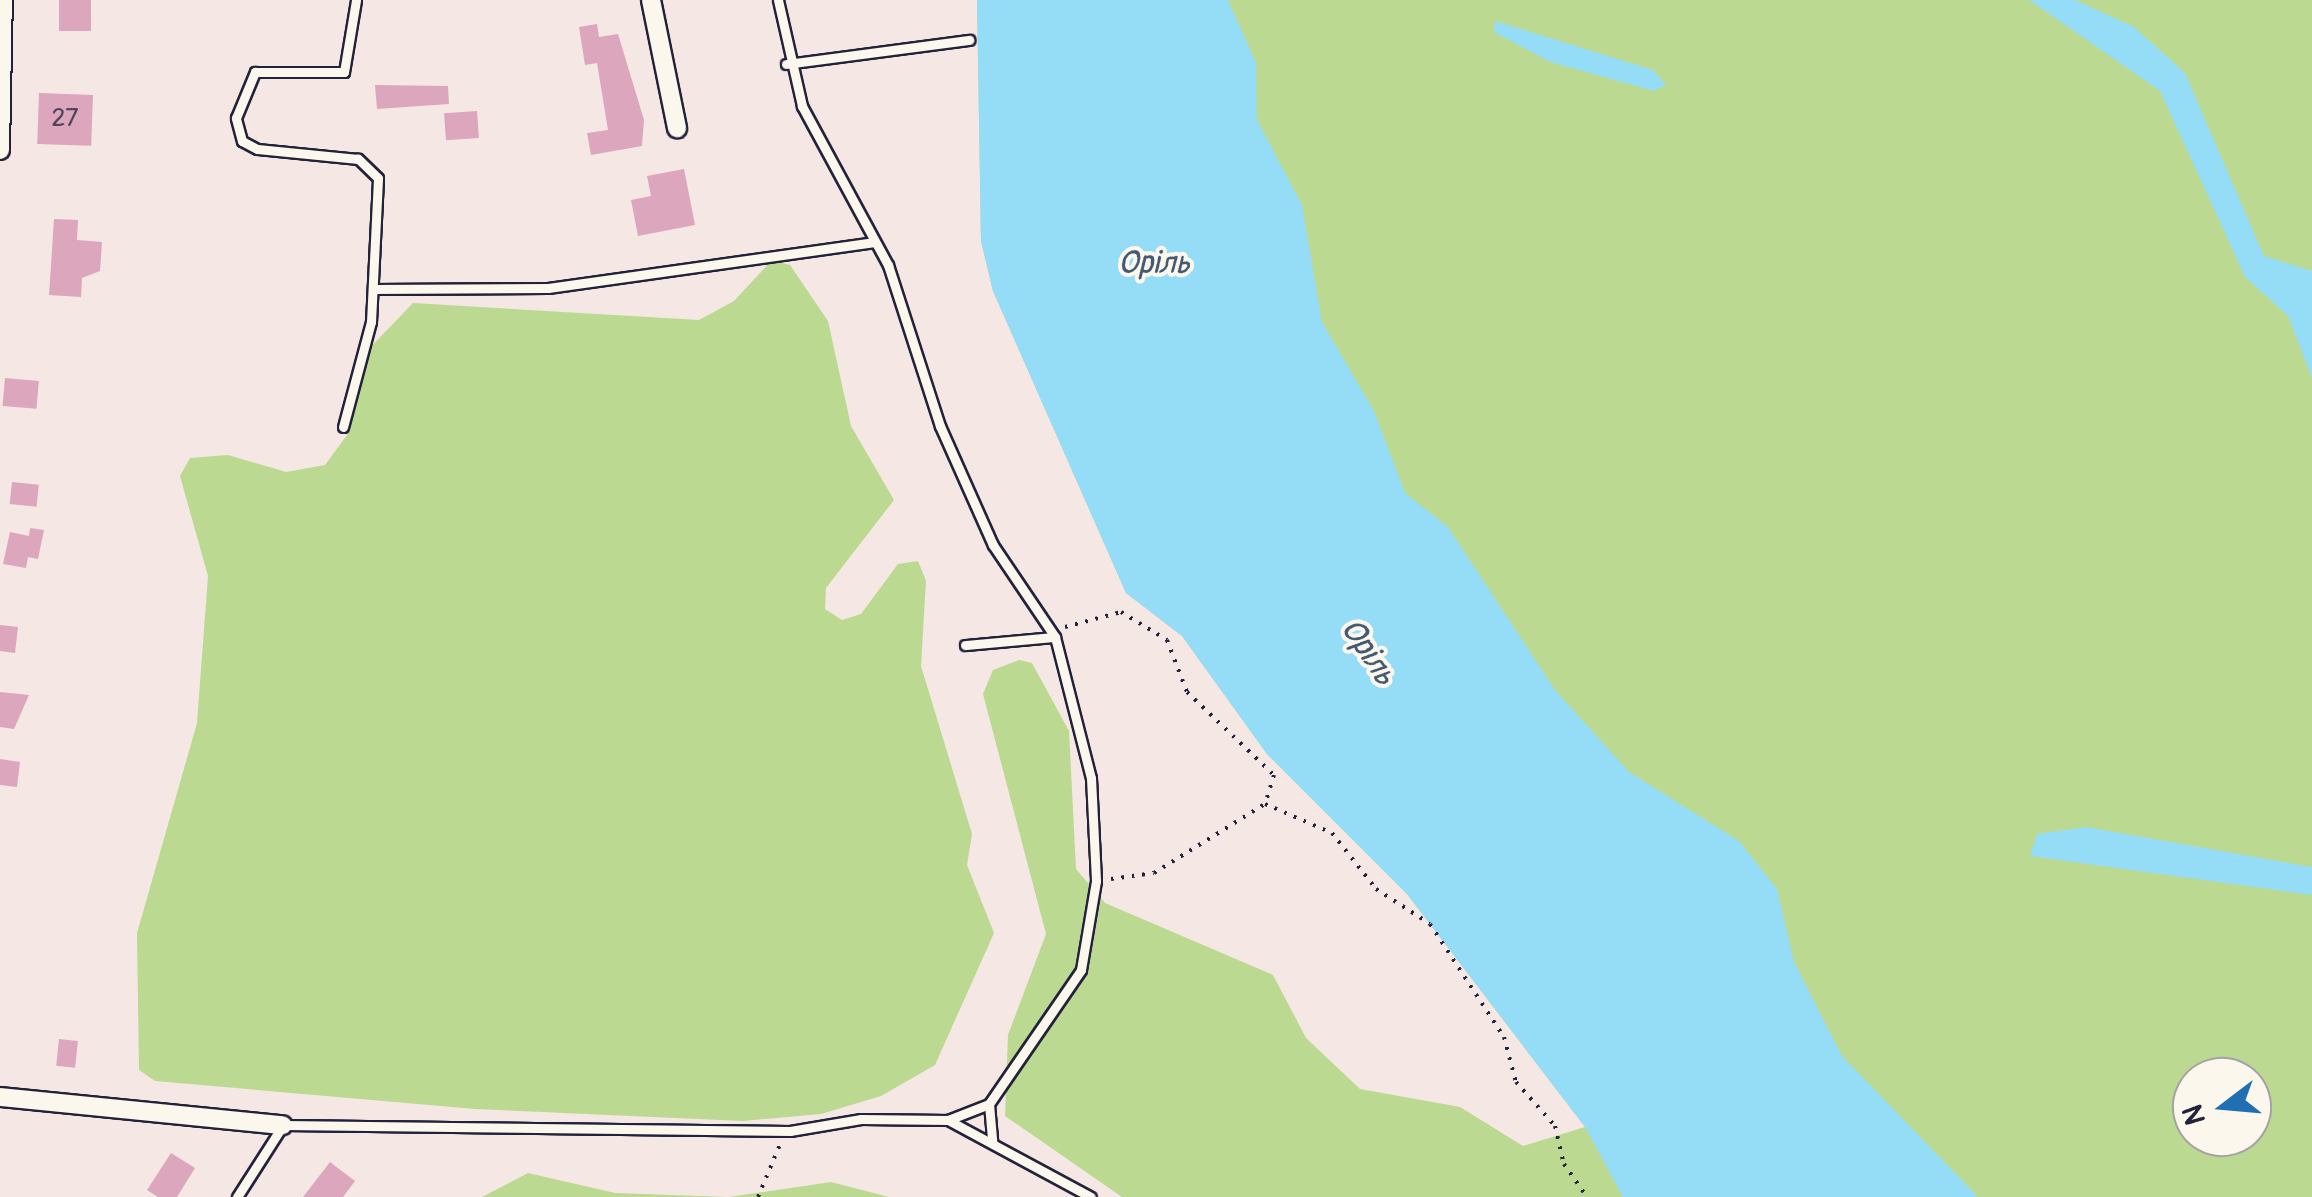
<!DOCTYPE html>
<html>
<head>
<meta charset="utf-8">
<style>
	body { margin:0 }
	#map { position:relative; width:2312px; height:1197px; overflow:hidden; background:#f5e7e3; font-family:Pangolin,sans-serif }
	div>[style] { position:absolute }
	.green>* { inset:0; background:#bbd991 }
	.water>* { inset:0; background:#95dcf7 }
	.building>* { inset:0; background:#dca6bd; transform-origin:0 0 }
	.path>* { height:4px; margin-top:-2px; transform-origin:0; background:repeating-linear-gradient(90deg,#22223b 0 2.5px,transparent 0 10.5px) }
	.roads { filter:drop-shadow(2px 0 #22223b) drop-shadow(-2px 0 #22223b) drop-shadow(0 2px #22223b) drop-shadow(0 -2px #22223b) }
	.service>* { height:9px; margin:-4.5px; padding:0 4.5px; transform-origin:4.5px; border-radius:4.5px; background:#fbf7ec }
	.minor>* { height:18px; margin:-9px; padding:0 9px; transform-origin:9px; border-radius:9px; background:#fbf7ec }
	span { translate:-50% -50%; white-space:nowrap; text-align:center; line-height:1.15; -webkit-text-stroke:8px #fbf7ec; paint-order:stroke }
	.number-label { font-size:25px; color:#50435c }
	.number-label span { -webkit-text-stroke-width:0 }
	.water-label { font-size:32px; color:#445a73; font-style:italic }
	.north { position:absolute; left:2172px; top:1057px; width:100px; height:100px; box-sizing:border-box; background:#fbf7ec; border:2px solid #a4a2a5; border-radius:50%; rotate:254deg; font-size:28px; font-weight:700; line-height:40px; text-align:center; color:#22223b }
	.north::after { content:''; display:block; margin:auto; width:35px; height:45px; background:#1f6fb2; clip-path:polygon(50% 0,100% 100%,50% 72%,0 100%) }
</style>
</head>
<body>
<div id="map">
	<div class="green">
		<div style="clip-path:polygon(evenodd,977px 0,2312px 0,2312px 1197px,1122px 1197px,1005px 1116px,1008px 1035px,1046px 934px,983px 694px,993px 670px,1019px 660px,1032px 663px,1069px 731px,1076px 869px,1105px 903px,1273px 975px,1306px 1038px,1360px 1089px,1460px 1107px,1523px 1146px,1585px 1127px,1407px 894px,1267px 754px,1182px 636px,1126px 593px,993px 291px,981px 241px,977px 0,2192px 1077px,2252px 1077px,2252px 1137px,2192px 1137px,2192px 1077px)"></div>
		<div style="clip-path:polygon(772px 260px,790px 265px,828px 321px,851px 426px,894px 500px,826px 588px,825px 609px,842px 620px,861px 614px,898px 564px,918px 561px,926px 581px,921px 666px,972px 834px,967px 865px,994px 933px,935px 1065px,881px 1096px,821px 1114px,743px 1121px,475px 1109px,155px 1081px,139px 1070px,137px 933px,197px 723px,208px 576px,180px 476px,190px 458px,228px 455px,286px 472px,325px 465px,350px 431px,361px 357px,413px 303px,699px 320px,734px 301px)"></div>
		<div style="clip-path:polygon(528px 1173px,615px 1193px,728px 1197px,482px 1197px)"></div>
		<div style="clip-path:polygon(831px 1182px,889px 1197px,729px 1197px)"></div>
	</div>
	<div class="water">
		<div style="clip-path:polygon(977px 0,1228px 0,1256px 63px,1257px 120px,1302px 205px,1322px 322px,1374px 411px,1405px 493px,1448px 527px,1555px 690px,1629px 772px,1739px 841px,1777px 889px,1794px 962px,1842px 1056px,1978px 1197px,1623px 1197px,1585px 1127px,1407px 894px,1267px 754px,1182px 636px,1126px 593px,993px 291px,981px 241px)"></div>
		<div style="clip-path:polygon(2029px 0,2075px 0,2134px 27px,2185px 73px,2264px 256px,2312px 271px,2312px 378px,2288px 316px,2245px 277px,2160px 91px)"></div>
		<div style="clip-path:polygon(1495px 21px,1653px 70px,1666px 85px,1654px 91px,1550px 62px,1494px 32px)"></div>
		<div style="clip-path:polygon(2086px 827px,2312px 867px,2312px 895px,2030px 856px,2037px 834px)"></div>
	</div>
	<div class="building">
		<div style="left:59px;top:0;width:32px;height:31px"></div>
		<div style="clip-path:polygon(597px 24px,599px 37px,618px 34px,644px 120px,642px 146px,591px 155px,587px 133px,608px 130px,597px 63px,585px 65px,579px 27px)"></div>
		<div style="clip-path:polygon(375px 85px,448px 86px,449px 104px,377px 109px)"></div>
		<div style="left:39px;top:93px;width:54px;height:51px;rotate:2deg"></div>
		<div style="left:477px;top:111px;width:27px;height:33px;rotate:86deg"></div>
		<div style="clip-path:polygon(684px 169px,695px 225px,638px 236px,631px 200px,651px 196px,647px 176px)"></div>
		<div style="clip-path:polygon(54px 219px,78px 220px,77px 240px,102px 242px,100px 271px,82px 278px,81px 297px,49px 295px)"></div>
		<div style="left:5px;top:378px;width:34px;height:28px;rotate:5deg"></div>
		<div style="left:12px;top:482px;width:27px;height:22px;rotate:6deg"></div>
		<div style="clip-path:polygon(30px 528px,44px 530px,38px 559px,28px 557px,26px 568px,3px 564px,10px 532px,29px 536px)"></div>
		<div style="clip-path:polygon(0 625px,18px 627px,15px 653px,0 651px)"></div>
		<div style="clip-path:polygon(0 692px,29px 695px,14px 729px,0 727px)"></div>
		<div style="clip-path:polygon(0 759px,20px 762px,17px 787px,0 785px)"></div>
		<div style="left:59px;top:1039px;width:19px;height:27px;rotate:6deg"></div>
		<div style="clip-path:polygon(171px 1153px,195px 1168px,177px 1197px,158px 1197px,147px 1190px)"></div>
		<div style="clip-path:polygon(330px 1162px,355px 1181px,343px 1197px,303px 1197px)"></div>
	</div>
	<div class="path">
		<div style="left:1065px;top:627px;width:58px;rotate:-15deg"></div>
		<div style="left:1121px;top:612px;width:54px;rotate:31.3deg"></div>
		<div style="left:1167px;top:640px;width:56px;rotate:69deg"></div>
		<div style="left:1187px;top:692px;width:120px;rotate:43.7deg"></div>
		<div style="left:1274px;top:775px;width:30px;rotate:107deg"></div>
		<div style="left:1265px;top:804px;width:73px;rotate:23.4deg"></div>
		<div style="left:1332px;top:833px;width:71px;rotate:51.8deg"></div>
		<div style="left:1376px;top:889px;width:64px;rotate:32.9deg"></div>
		<div style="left:1430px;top:924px;width:135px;rotate:56.8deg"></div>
		<div style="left:1504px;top:1037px;width:47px;rotate:75.1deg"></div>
		<div style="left:1516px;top:1082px;width:59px;rotate:48.4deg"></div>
		<div style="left:1555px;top:1126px;width:39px;rotate:77deg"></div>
		<div style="left:1564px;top:1164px;width:40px;rotate:55.1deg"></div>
		<div style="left:1111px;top:879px;width:43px;rotate:-7.9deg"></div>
		<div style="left:1154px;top:873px;width:131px;rotate:-31.9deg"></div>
		<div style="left:758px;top:1197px;width:60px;rotate:-67.3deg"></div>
	</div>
	<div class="roads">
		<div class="service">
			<div style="left:778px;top:0;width:109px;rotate:77.2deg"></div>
			<div style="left:802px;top:106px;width:181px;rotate:61.6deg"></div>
			<div style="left:888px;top:265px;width:169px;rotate:72.1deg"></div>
			<div style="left:940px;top:426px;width:130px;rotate:66deg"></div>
			<div style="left:993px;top:545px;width:111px;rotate:56deg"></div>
			<div style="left:1055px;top:637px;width:146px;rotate:75.7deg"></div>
			<div style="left:1091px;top:778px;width:103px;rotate:87.2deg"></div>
			<div style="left:1096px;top:881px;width:90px;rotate:99.6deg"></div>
			<div style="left:1081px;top:970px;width:163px;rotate:124.5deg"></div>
			<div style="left:989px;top:1104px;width:38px;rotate:85deg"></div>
			<div style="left:786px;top:64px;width:185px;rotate:-7.5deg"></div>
			<div style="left:373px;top:289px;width:175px;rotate:-0.3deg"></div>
			<div style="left:548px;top:288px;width:330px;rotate:-8deg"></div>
			<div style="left:343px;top:427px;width:109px;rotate:-75.1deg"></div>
			<div style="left:371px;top:322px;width:144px;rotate:-87.2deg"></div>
			<div style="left:378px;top:178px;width:28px;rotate:-136deg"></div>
			<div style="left:358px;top:159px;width:101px;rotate:-174.3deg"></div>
			<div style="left:257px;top:149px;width:17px;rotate:-152deg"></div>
			<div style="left:242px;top:141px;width:24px;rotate:-105deg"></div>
			<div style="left:236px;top:118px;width:50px;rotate:-67.6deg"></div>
			<div style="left:255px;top:72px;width:89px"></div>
			<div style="left:344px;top:72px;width:73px;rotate:-80.5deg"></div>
			<div style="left:965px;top:645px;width:90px;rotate:-5.1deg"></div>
			<div style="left:948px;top:1120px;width:44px;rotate:-21.3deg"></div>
			<div style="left:237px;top:1197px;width:85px;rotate:-57.4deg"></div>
			<div style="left:283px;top:1125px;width:507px;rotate:0.68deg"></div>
			<div style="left:790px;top:1131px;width:72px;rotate:-9.6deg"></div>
			<div style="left:861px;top:1119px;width:87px;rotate:0.7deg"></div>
			<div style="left:948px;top:1120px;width:162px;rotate:28.3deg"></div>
		</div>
		<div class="minor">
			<div style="left:651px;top:0;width:131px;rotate:78.5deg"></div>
			<div style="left:0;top:150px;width:150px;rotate:-88.9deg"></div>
			<div style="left:0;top:1097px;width:284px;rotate:5.7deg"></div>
		</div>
	</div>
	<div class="number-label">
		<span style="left:65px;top:119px">27</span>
	</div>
	<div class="water-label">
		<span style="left:1154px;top:263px">Орiль</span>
		<span style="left:1368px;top:652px;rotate:56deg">Оріль</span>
	</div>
	<div class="north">N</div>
</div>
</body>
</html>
